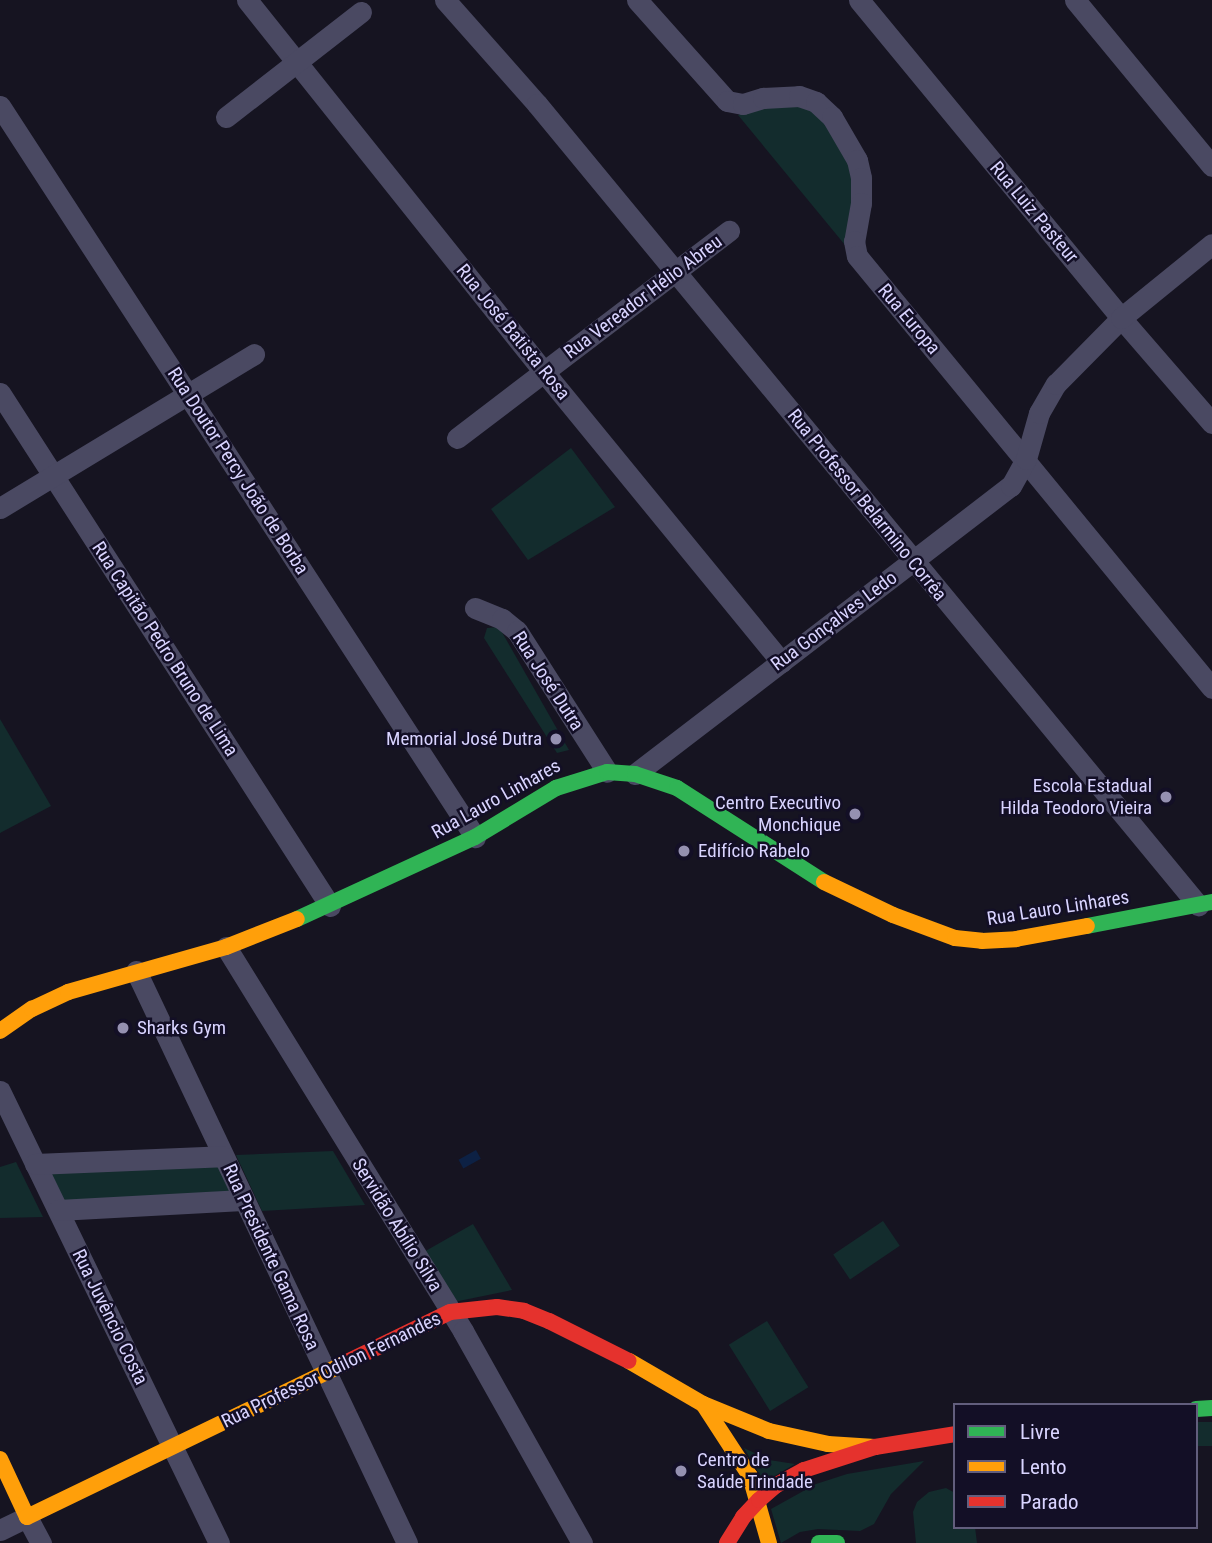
<!DOCTYPE html>
<html>
<head>
<meta charset="utf-8">
<style>
	body { margin:0 }
	#map { position:relative; width:1212px; height:1543px; overflow:hidden; background:#161421; font-family:"Roboto Condensed",sans-serif }
	div>[style] { position:absolute }
	.green>* { inset:0; background:#132c2d; transform-origin:0 0 }
	.water>* { inset:0; background:#0d2144; transform-origin:0 0 }
	.street>* { height:21px; margin:-10.5px; padding:0 10.5px; transform-origin:10.5px; border-radius:10.5px; background:#4a4962 }
	.fast>* { height:16px; margin:-8px; padding:0 8px; transform-origin:8px; border-radius:8px; background:#30b455 }
	.slow>* { height:16px; margin:-8px; padding:0 8px; transform-origin:8px; border-radius:8px; background:#ff9f0a }
	.jam>* { height:16px; margin:-8px; padding:0 8px; transform-origin:8px; border-radius:8px; background:#e5322d }
	.dots>* { width:19px; height:19px; translate:-50% -50%; box-sizing:border-box; border:4px solid #130f26; border-radius:50% }
	span { translate:-50% -50%; white-space:nowrap; text-align:center; line-height:1.15; -webkit-text-stroke:5px #130f26; paint-order:stroke }
	.street-label { font-size:19px; color:#d9d4ff }
	.poi-label { font-size:19px; color:#d9d4ff }
	.right { translate:-100% -50%; text-align:right }
	.left { translate:0 -50%; text-align:left }
	.legend { position:absolute; left:953px; top:1403px; width:245px; height:126px; box-sizing:border-box; background:#130f26; border:2px solid #625e7d; margin:0; padding:9px 12px; list-style:none; font-size:21px; color:#d9d4ff }
	.legend li { display:flex; align-items:center; gap:14px; height:35px }
	.legend b { width:35px; border:2px solid #625e7d }
</style>
</head>
<body>
<div id="map">
	<div class="green">
		<div style="clip-path:polygon(784px 102px,808px 107px,834px 132px,851px 169px,853px 200px,845px 245px,738px 115px,756px 107px)"></div>
		<div style="clip-path:polygon(571px 448px,615px 507px,528px 560px,491px 509px)"></div>
		<div style="clip-path:polygon(499px 627px,569px 750px,557px 753px,484px 638px,487px 628px)"></div>
		<div style="clip-path:polygon(0 719px,51px 806px,0 833px)"></div>
		<div style="clip-path:polygon(333px 1151px,365px 1205px,262px 1211px,236px 1155px)"></div>
		<div style="clip-path:polygon(16px 1162px,43px 1217px,0 1218px,0 1167px)"></div>
		<div style="clip-path:polygon(216px 1162px,231px 1195px,63px 1202px,47px 1168px)"></div>
		<div style="left:883px;top:1221px;width:30px;height:60px;rotate:56deg"></div>
		<div style="clip-path:polygon(473px 1224px,512px 1290px,449px 1303px,422px 1253px)"></div>
		<div style="left:767px;top:1321px;width:78px;height:45px;rotate:58deg"></div>
		<div style="left:1212px;top:1422px;width:24px;height:16px;rotate:90deg"></div>
		<div style="clip-path:polygon(744px 1448px,769px 1460px,795px 1464px,764px 1482px)"></div>
		<div style="clip-path:polygon(924px 1461px,891px 1494px,874px 1524px,860px 1531px,818px 1529px,800px 1532px,781px 1543px,771px 1509px,816px 1484px,847px 1474px)"></div>
		<div style="clip-path:polygon(946px 1488px,955px 1493px,955px 1527px,975px 1527px,977px 1543px,916px 1543px,913px 1512px,917px 1502px,929px 1492px)"></div>
	</div>
	<div class="water">
		<div style="left:476px;top:1150px;width:10px;height:20px;rotate:61deg"></div>
	</div>
	<div class="street">
		<div style="left:247px;top:0;width:476px;rotate:51.4deg"></div>
		<div style="left:544px;top:372px;width:375px;rotate:50.7deg"></div>
		<div style="left:445px;top:0;width:139px;rotate:48.5deg"></div>
		<div style="left:537px;top:104px;width:1039px;rotate:50.47deg"></div>
		<div style="left:637px;top:0;width:135px;rotate:48.3deg"></div>
		<div style="left:727px;top:101px;width:16px;rotate:11deg"></div>
		<div style="left:743px;top:104px;width:21px;rotate:-17deg"></div>
		<div style="left:763px;top:98px;width:36px;rotate:-3deg"></div>
		<div style="left:799px;top:96px;width:18px;rotate:19deg"></div>
		<div style="left:816px;top:102px;width:22px;rotate:43deg"></div>
		<div style="left:832px;top:117px;width:50px;rotate:59.8deg"></div>
		<div style="left:857px;top:160px;width:18px;rotate:77deg"></div>
		<div style="left:861px;top:178px;width:25px;rotate:90deg"></div>
		<div style="left:861px;top:203px;width:39px;rotate:100deg"></div>
		<div style="left:854px;top:241px;width:15px;rotate:79deg"></div>
		<div style="left:857px;top:256px;width:559px;rotate:50.59deg"></div>
		<div style="left:859px;top:0;width:412px;rotate:50.5deg"></div>
		<div style="left:1121px;top:318px;width:139px;rotate:49.1deg"></div>
		<div style="left:1075px;top:0;width:215px;rotate:50.5deg"></div>
		<div style="left:0;top:106px;width:872px;rotate:56.98deg"></div>
		<div style="left:226px;top:117px;width:171px;rotate:-37.9deg"></div>
		<div style="left:0;top:393px;width:610px;rotate:57.25deg"></div>
		<div style="left:457px;top:438px;width:342px;rotate:-37.3deg"></div>
		<div style="left:0;top:508px;width:297px;rotate:-31.2deg"></div>
		<div style="left:475px;top:608px;width:29px;rotate:22deg"></div>
		<div style="left:502px;top:619px;width:19px;rotate:39deg"></div>
		<div style="left:517px;top:631px;width:167px;rotate:57.4deg"></div>
		<div style="left:635px;top:774px;width:474px;rotate:-37.5deg"></div>
		<div style="left:1011px;top:486px;width:31px;rotate:-61deg"></div>
		<div style="left:1026px;top:459px;width:48px;rotate:-74.2deg"></div>
		<div style="left:1039px;top:413px;width:34px;rotate:-60deg"></div>
		<div style="left:1056px;top:384px;width:93px;rotate:-45.4deg"></div>
		<div style="left:1121px;top:318px;width:117px;rotate:-39.1deg"></div>
		<div style="left:226px;top:947px;width:451px;rotate:58.3deg"></div>
		<div style="left:463px;top:1331px;width:243px;rotate:60.7deg"></div>
		<div style="left:136px;top:971px;width:633px;rotate:64.65deg"></div>
		<div style="left:0;top:1091px;width:502px;rotate:64.15deg"></div>
		<div style="left:35px;top:1164px;width:187px;rotate:-2.4deg"></div>
		<div style="left:58px;top:1210px;width:185px;rotate:-3.1deg"></div>
		<div style="left:0;top:1530px;width:30px;rotate:-26deg"></div>
		<div style="left:27px;top:1517px;width:30px;rotate:62deg"></div>
	</div>
	<div class="fast">
		<div style="left:297px;top:919px;width:196px;rotate:-24.7deg"></div>
		<div style="left:475px;top:837px;width:95px;rotate:-31.2deg"></div>
		<div style="left:556px;top:788px;width:53px;rotate:-17.4deg"></div>
		<div style="left:607px;top:772px;width:28px;rotate:4deg"></div>
		<div style="left:635px;top:774px;width:44px;rotate:18.4deg"></div>
		<div style="left:677px;top:788px;width:174px;rotate:32.6deg"></div>
		<div style="left:1087px;top:926px;width:127px;rotate:-10.9deg"></div>
		<div style="left:1196px;top:1409px;width:16px;rotate:-4deg"></div>
		<div style="left:819px;top:1543px;width:18px"></div>
	</div>
	<div class="slow">
		<div style="left:824px;top:882px;width:76px;rotate:25.6deg"></div>
		<div style="left:893px;top:915px;width:66px;rotate:20.4deg"></div>
		<div style="left:955px;top:938px;width:27px;rotate:6deg"></div>
		<div style="left:982px;top:941px;width:34px;rotate:-3deg"></div>
		<div style="left:1016px;top:939px;width:72px;rotate:-10.4deg"></div>
		<div style="left:0;top:1031px;width:39px;rotate:-35deg"></div>
		<div style="left:32px;top:1009px;width:40px;rotate:-25deg"></div>
		<div style="left:68px;top:992px;width:164px;rotate:-15.9deg"></div>
		<div style="left:226px;top:947px;width:76px;rotate:-21.5deg"></div>
		<div style="left:629px;top:1361px;width:86px;rotate:30.2deg"></div>
		<div style="left:703px;top:1404px;width:71px;rotate:22.2deg"></div>
		<div style="left:769px;top:1431px;width:60px;rotate:12.4deg"></div>
		<div style="left:828px;top:1444px;width:47px;rotate:3.7deg"></div>
		<div style="left:703px;top:1404px;width:86px;rotate:56.9deg"></div>
		<div style="left:750px;top:1476px;width:70px;rotate:74.2deg"></div>
		<div style="left:0;top:1459px;width:64px;rotate:65deg"></div>
		<div style="left:27px;top:1517px;width:356px;rotate:-25.8deg"></div>
	</div>
	<div class="jam">
		<div style="left:347px;top:1362px;width:114px;rotate:-25.9deg"></div>
		<div style="left:450px;top:1312px;width:47px;rotate:-6.1deg"></div>
		<div style="left:497px;top:1307px;width:27px;rotate:8deg"></div>
		<div style="left:524px;top:1311px;width:27px;rotate:22deg"></div>
		<div style="left:549px;top:1321px;width:89px;rotate:26.6deg"></div>
		<div style="left:727px;top:1543px;width:31px;rotate:-58deg"></div>
		<div style="left:743px;top:1517px;width:23px;rotate:-47deg"></div>
		<div style="left:759px;top:1500px;width:21px;rotate:-41deg"></div>
		<div style="left:775px;top:1486px;width:33px;rotate:-29deg"></div>
		<div style="left:804px;top:1470px;width:75px;rotate:-17.9deg"></div>
		<div style="left:875px;top:1447px;width:81px;rotate:-9.2deg"></div>
	</div>
	<div class="dots">
		<div style="left:556px;top:739px;background:#9591b1"></div>
		<div style="left:1166px;top:797px;background:#9591b1"></div>
		<div style="left:855px;top:814px;background:#9591b1"></div>
		<div style="left:684px;top:851px;background:#9591b1"></div>
		<div style="left:123px;top:1028px;background:#9591b1"></div>
		<div style="left:681px;top:1471px;background:#9591b1"></div>
	</div>
	<div class="street-label">
		<span style="left:1034px;top:212px;rotate:50deg">Rua Luiz Pasteur</span>
		<span style="left:643px;top:297px;rotate:-37deg">Rua Vereador Hélio Abreu</span>
		<span style="left:909px;top:319px;rotate:50deg">Rua Europa</span>
		<span style="left:513px;top:332px;rotate:51deg">Rua José Batista Rosa</span>
		<span style="left:238px;top:471px;rotate:57deg">Rua Doutor Percy João de Borba</span>
		<span style="left:867px;top:505px;rotate:51deg">Rua Professor Belarmino Corrêa</span>
		<span style="left:834px;top:621px;rotate:-37deg">Rua Gonçalves Ledo</span>
		<span style="left:165px;top:649px;rotate:57deg">Rua Capitão Pedro Bruno de Lima</span>
		<span style="left:548px;top:681px;rotate:57deg">Rua José Dutra</span>
		<span style="left:496px;top:799px;rotate:-29deg">Rua Lauro Linhares</span>
		<span style="left:1058px;top:908px;rotate:-9deg">Rua Lauro Linhares</span>
		<span style="left:397px;top:1225px;rotate:58deg">Servidão Abílio Silva</span>
		<span style="left:271px;top:1257px;rotate:65deg">Rua Presidente Gama Rosa</span>
		<span style="left:110px;top:1317px;rotate:64deg">Rua Juvêncio Costa</span>
		<span style="left:331px;top:1370px;rotate:-26deg">Rua Professor Odilon Fernandes</span>
	</div>
	<div class="poi-label">
		<span class="right" style="left:542px;top:739px">Memorial José Dutra</span>
		<span class="right" style="left:1152px;top:797px">Escola Estadual<br>Hilda Teodoro Vieira</span>
		<span class="right" style="left:841px;top:814px">Centro Executivo<br>Monchique</span>
		<span class="left" style="left:698px;top:851px">Edifício Rabelo</span>
		<span class="left" style="left:137px;top:1028px">Sharks Gym</span>
		<span class="left" style="left:697px;top:1471px">Centro de<br>Saúde Trindade</span>
	</div>
	<ul class="legend">
	<li><b style="height:9px;background:#30b455"></b>Livre</li>
	<li><b style="height:9px;background:#ff9f0a"></b>Lento</li>
	<li><b style="height:9px;background:#e5322d"></b>Parado</li>
	</ul>
</div>
</body>
</html>
